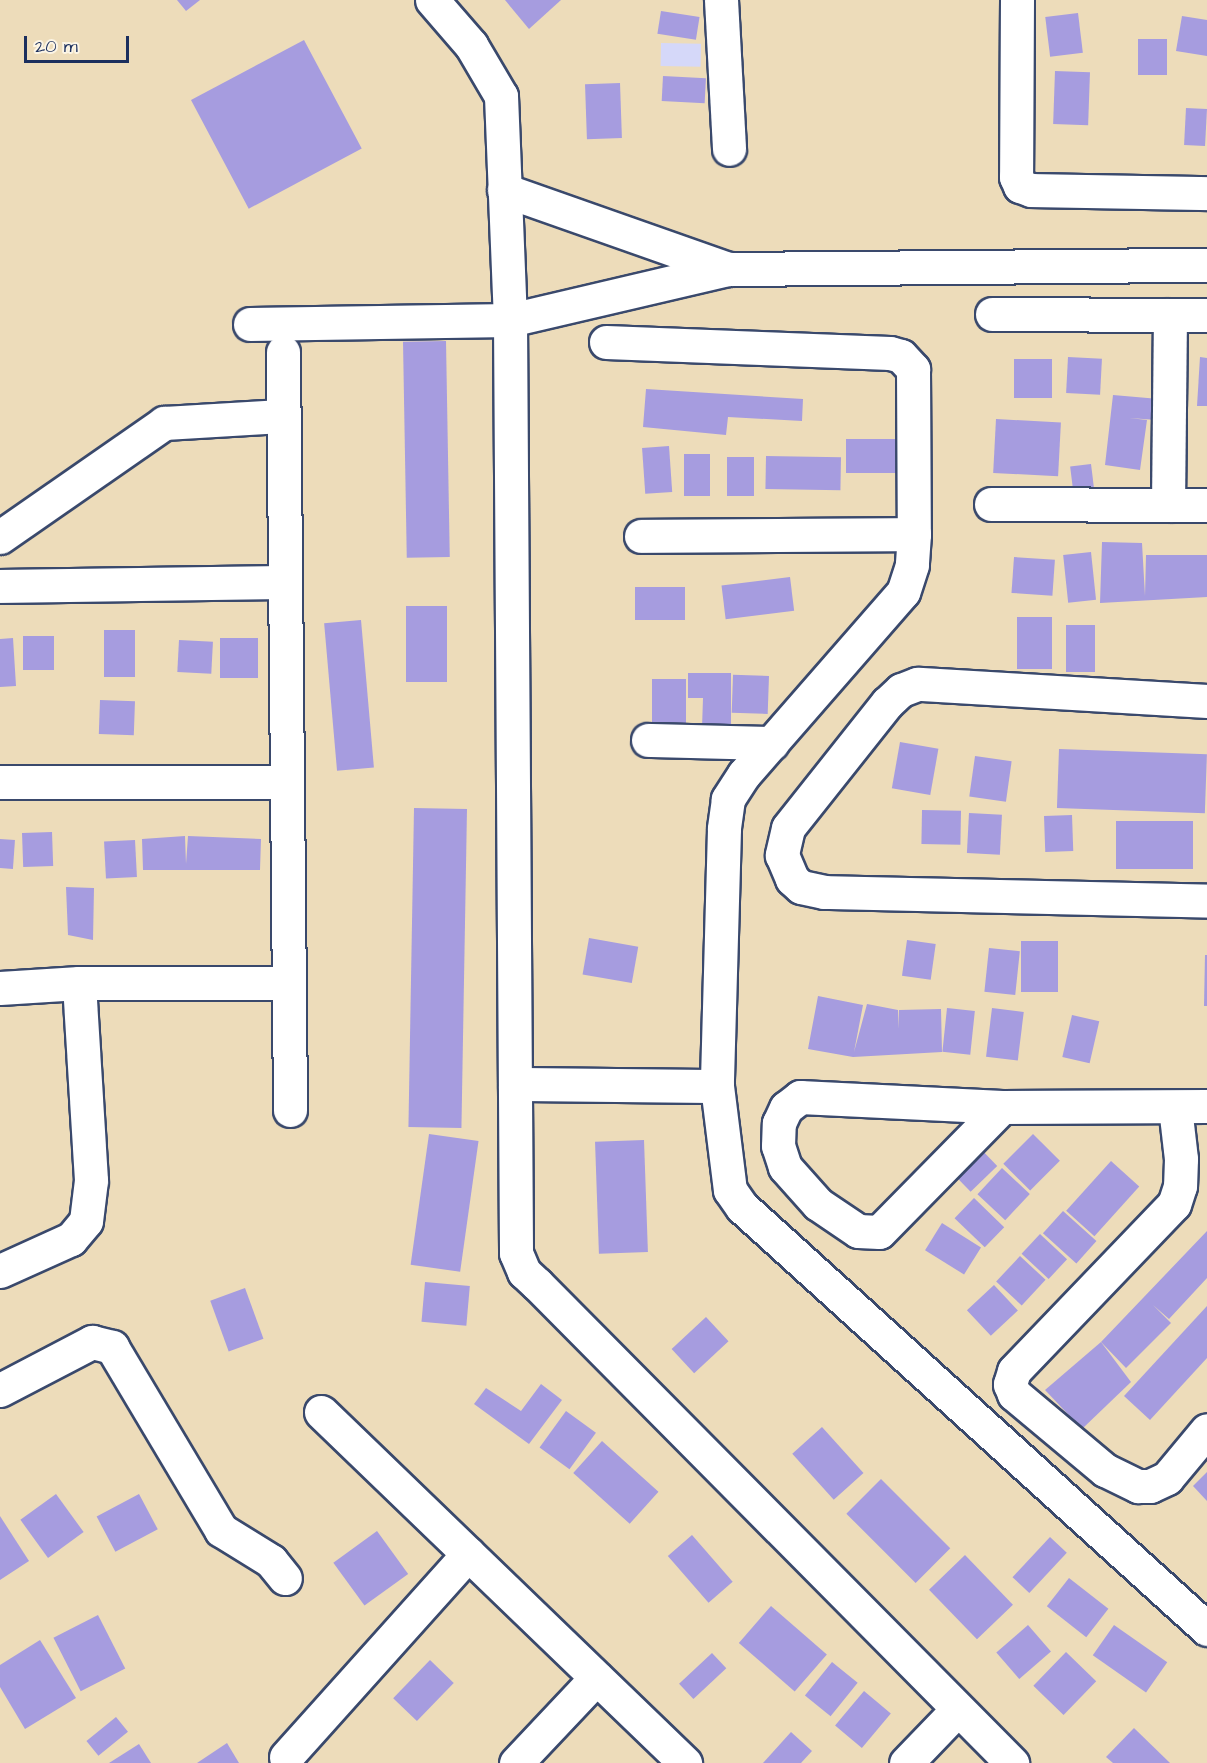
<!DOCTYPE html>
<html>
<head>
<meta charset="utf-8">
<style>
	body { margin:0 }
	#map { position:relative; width:1207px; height:1763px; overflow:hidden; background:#eddcba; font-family:"Architects Daughter",sans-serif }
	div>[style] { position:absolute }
	.built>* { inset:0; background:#d5d8f9; transform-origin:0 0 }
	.building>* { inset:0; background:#a69cdf; transform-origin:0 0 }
	.roads { filter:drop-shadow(2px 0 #3a496c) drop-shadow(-2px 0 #3a496c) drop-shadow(0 2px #3a496c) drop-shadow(0 -2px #3a496c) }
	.minor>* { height:33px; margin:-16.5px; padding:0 16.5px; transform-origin:16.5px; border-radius:16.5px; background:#fff }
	span { translate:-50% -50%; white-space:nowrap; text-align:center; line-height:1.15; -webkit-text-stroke:5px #fcf5e5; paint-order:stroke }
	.scale { position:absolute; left:24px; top:36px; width:105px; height:27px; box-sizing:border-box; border:3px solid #1b2f5e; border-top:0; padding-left:8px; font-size:18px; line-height:21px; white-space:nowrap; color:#1b2f5e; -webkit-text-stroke:4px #fcf5e5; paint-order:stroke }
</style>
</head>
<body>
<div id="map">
	<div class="built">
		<div style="left:661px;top:43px;width:40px;height:23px;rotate:1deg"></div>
	</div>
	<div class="building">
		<div style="clip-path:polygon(177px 0,200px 0,186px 11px)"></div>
		<div style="clip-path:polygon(505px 0,561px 0,529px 29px)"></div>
		<div style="left:661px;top:11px;width:39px;height:23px;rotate:9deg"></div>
		<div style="left:1078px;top:13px;width:40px;height:33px;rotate:83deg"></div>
		<div style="clip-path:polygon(1182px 16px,1207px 20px,1207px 56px,1176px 51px)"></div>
		<div style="left:1138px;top:39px;width:29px;height:36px"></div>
		<div style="left:304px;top:40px;width:123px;height:128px;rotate:62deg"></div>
		<div style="left:1055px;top:71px;width:35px;height:53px;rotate:2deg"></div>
		<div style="left:663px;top:76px;width:43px;height:25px;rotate:3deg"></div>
		<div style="left:620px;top:83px;width:55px;height:35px;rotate:88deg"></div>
		<div style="left:1186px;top:108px;width:21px;height:37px;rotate:3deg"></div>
		<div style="left:446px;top:341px;width:216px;height:43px;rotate:89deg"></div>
		<div style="left:1068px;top:357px;width:34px;height:36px;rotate:3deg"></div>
		<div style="clip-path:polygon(1200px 357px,1207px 358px,1207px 406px,1197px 406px)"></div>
		<div style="left:1014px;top:359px;width:38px;height:39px"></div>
		<div style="clip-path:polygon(646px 389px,803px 399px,802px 421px,728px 417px,726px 435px,643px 427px)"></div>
		<div style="clip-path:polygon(1113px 395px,1159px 399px,1157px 420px,1129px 418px,1147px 420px,1140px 470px,1105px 465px)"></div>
		<div style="left:996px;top:419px;width:65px;height:54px;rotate:3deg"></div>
		<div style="left:846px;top:439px;width:59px;height:34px"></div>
		<div style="left:669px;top:446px;width:46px;height:27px;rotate:86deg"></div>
		<div style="left:684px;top:454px;width:26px;height:42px"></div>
		<div style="left:766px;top:456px;width:75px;height:33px;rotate:1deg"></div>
		<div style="left:727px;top:457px;width:27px;height:39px"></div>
		<div style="left:1091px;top:464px;width:24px;height:21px;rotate:83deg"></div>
		<div style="clip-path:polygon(1102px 542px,1142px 543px,1145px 596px,1146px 555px,1207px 555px,1207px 597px,1100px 603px)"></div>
		<div style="left:1091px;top:552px;width:48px;height:28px;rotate:84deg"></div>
		<div style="left:1014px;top:557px;width:41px;height:36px;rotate:4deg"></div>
		<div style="left:790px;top:577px;width:34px;height:69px;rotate:83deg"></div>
		<div style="left:635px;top:587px;width:50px;height:33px"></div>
		<div style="left:447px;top:606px;width:76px;height:41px;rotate:90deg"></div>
		<div style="left:1017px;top:617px;width:35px;height:52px"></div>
		<div style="left:361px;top:620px;width:148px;height:37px;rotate:85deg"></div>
		<div style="left:1066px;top:625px;width:29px;height:47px"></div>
		<div style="left:135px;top:630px;width:47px;height:31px;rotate:90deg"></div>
		<div style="left:54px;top:636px;width:34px;height:31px;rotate:90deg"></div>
		<div style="clip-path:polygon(13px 638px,16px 686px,0 687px,0 639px)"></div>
		<div style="left:220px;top:638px;width:38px;height:40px"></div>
		<div style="left:179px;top:640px;width:34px;height:32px;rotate:3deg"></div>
		<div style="clip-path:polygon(688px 673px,731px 673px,731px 728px,702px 728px,703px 698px,688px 698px)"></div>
		<div style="left:769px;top:676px;width:38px;height:36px;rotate:92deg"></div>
		<div style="left:652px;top:679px;width:34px;height:44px"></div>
		<div style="left:100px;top:700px;width:35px;height:34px;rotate:2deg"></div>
		<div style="left:900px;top:742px;width:39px;height:47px;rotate:10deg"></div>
		<div style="left:1059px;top:749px;width:148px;height:59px;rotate:2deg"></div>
		<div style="left:975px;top:756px;width:37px;height:41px;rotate:8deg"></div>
		<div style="left:414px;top:808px;width:53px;height:319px;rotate:1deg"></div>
		<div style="left:922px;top:810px;width:39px;height:34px;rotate:1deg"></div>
		<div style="left:969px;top:813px;width:33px;height:40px;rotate:3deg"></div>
		<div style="left:1072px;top:815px;width:36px;height:28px;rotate:88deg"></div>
		<div style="left:1116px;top:821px;width:77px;height:48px"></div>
		<div style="left:52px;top:832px;width:34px;height:30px;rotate:88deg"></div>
		<div style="clip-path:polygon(185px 836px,186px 864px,188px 836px,261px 839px,260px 870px,143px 870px,142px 839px)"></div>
		<div style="left:0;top:839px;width:15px;height:29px;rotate:4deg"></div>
		<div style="left:135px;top:840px;width:37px;height:31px;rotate:87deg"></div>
		<div style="clip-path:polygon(66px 887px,94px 888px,93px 940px,68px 935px)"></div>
		<div style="left:589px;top:938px;width:50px;height:37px;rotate:10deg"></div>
		<div style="left:907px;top:940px;width:29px;height:36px;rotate:8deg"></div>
		<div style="left:1021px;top:941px;width:37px;height:51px"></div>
		<div style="left:989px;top:948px;width:31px;height:44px;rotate:6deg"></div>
		<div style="clip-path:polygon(1205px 955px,1207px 955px,1207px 1006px,1204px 1006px)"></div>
		<div style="clip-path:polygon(818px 996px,863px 1005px,854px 1052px,867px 1004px,898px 1010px,899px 1029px,899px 1010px,941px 1009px,942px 1052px,853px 1057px,808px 1049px)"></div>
		<div style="left:947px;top:1008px;width:28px;height:44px;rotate:6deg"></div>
		<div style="left:992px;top:1008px;width:32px;height:49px;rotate:7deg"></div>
		<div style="left:1072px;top:1015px;width:28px;height:43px;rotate:13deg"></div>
		<div style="left:429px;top:1134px;width:50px;height:132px;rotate:8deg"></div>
		<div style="left:1033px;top:1134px;width:38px;height:42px;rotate:45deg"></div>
		<div style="left:644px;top:1140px;width:112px;height:49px;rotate:88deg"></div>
		<div style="left:975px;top:1143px;width:32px;height:37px;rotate:46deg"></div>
		<div style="left:1111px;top:1161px;width:38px;height:67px;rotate:42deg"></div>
		<div style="left:1002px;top:1168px;width:38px;height:36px;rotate:43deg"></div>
		<div style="left:974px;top:1198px;width:42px;height:28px;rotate:44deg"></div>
		<div style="left:1063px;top:1211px;width:45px;height:30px;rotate:42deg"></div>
		<div style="left:942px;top:1223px;width:46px;height:32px;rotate:32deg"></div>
		<div style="clip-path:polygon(1207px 1231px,1207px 1278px,1169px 1319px,1153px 1305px,1171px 1323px,1126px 1368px,1101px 1342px)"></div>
		<div style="left:1040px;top:1234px;width:37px;height:27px;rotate:43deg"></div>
		<div style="left:1020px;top:1256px;width:35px;height:35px;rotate:43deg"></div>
		<div style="left:425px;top:1282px;width:45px;height:40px;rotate:5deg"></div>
		<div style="left:994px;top:1285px;width:35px;height:37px;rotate:47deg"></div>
		<div style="left:245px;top:1288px;width:54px;height:37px;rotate:70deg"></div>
		<div style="clip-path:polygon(1207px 1306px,1207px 1358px,1150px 1420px,1124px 1396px)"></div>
		<div style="left:706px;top:1317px;width:33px;height:47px;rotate:47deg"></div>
		<div style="clip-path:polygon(1101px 1342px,1131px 1382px,1082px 1429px,1045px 1390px)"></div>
		<div style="clip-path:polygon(541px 1384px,562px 1400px,529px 1444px,474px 1404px,486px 1388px,521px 1411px)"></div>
		<div style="left:566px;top:1411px;width:37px;height:45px;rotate:36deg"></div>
		<div style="left:822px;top:1427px;width:62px;height:40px;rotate:48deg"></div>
		<div style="left:602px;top:1441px;width:76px;height:43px;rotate:42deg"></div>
		<div style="clip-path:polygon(1207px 1472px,1207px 1501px,1193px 1486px)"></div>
		<div style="left:881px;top:1479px;width:98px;height:49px;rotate:45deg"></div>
		<div style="left:56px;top:1494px;width:47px;height:44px;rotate:54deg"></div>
		<div style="left:139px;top:1494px;width:40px;height:48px;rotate:62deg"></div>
		<div style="clip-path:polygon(0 1516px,29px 1561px,0 1580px)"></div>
		<div style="left:377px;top:1531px;width:53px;height:54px;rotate:54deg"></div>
		<div style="left:692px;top:1535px;width:62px;height:32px;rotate:49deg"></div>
		<div style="left:1050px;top:1537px;width:23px;height:55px;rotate:43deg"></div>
		<div style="left:965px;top:1555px;width:69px;height:50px;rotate:46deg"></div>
		<div style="left:1069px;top:1578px;width:50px;height:36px;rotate:38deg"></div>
		<div style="left:771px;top:1606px;width:74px;height:49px;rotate:41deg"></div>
		<div style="left:98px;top:1615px;width:60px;height:50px;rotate:63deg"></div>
		<div style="left:1028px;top:1625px;width:35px;height:42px;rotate:49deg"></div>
		<div style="left:1114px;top:1625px;width:65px;height:37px;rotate:35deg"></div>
		<div style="clip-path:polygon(40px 1640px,76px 1698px,25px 1729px,0 1687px,0 1665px)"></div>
		<div style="left:1066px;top:1652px;width:42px;height:47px;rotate:44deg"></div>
		<div style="left:712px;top:1653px;width:21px;height:45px;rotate:47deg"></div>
		<div style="left:430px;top:1660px;width:33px;height:53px;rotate:44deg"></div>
		<div style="left:832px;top:1662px;width:33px;height:43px;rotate:39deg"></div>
		<div style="left:864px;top:1691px;width:35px;height:45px;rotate:40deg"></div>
		<div style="left:116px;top:1717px;width:19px;height:38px;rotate:51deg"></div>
		<div style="clip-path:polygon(1134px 1728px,1170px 1763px,1113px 1763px,1106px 1757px)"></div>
		<div style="clip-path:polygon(791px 1732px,812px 1751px,801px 1763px,763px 1763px)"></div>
		<div style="clip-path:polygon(227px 1743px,239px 1763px,197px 1763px)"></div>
		<div style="clip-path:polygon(139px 1744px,151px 1763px,109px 1763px)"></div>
	</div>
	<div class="roads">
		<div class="minor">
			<div style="left:432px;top:0;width:60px;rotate:49.1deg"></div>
			<div style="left:471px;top:45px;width:59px;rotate:59.5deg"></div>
			<div style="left:501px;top:96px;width:224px;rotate:87.7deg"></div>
			<div style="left:510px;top:320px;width:933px;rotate:89.63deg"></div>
			<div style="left:516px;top:1253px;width:21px;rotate:67deg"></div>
			<div style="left:524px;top:1272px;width:18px;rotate:43deg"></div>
			<div style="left:537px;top:1284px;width:675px;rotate:45.24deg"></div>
			<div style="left:721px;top:0;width:149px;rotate:86.9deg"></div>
			<div style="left:1017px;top:0;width:177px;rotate:90.3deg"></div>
			<div style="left:1016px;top:177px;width:10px;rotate:66deg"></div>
			<div style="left:1020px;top:186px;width:12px;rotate:20deg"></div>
			<div style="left:1031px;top:190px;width:176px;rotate:1deg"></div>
			<div style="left:504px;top:190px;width:238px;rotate:19.4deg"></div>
			<div style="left:992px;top:314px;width:215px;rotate:0.3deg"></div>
			<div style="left:250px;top:324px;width:260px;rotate:-0.9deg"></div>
			<div style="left:510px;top:320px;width:224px;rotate:-13.2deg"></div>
			<div style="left:728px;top:269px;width:479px;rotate:-0.5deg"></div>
			<div style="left:606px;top:342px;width:284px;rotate:2.2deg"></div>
			<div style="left:890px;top:353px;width:11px;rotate:15deg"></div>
			<div style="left:901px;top:356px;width:18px;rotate:47deg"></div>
			<div style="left:913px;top:369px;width:165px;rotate:89.7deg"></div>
			<div style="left:914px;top:534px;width:31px;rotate:94deg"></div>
			<div style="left:912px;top:565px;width:28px;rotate:108deg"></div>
			<div style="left:903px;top:592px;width:242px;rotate:131.1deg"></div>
			<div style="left:744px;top:774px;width:30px;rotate:123deg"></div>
			<div style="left:728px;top:799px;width:30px;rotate:98deg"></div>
			<div style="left:724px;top:829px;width:257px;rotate:91.6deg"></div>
			<div style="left:717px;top:1086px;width:105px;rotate:82.9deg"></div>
			<div style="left:730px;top:1190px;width:21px;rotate:55deg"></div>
			<div style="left:742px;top:1207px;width:628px;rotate:42.22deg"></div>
			<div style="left:283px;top:352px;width:758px;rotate:89.47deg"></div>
			<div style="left:991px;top:504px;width:216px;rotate:0.3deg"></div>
			<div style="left:1168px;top:505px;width:190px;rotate:-89.4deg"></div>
			<div style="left:641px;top:536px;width:273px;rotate:-0.4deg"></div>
			<div style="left:0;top:537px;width:200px;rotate:-34.8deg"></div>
			<div style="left:164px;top:423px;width:118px;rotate:-3.4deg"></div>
			<div style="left:0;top:586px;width:284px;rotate:-0.8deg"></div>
			<div style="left:1207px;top:701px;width:290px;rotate:-176.6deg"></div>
			<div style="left:917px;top:684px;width:17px;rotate:159deg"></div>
			<div style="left:901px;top:690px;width:19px;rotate:137deg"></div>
			<div style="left:887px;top:703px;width:159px;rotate:128.4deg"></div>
			<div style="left:788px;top:828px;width:28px;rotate:103deg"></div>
			<div style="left:782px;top:855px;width:26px;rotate:67deg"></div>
			<div style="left:792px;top:879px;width:12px;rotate:42deg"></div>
			<div style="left:801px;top:887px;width:24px;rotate:12deg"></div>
			<div style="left:824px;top:892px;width:383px;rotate:1.3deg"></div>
			<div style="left:648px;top:740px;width:124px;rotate:1.4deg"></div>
			<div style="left:0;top:782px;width:287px"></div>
			<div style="left:0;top:988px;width:79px;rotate:-3.6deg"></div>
			<div style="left:79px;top:983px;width:210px"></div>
			<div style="left:515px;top:1084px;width:202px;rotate:0.6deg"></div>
			<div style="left:1002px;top:1107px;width:175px;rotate:134.5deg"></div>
			<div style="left:879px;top:1232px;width:21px;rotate:-177deg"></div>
			<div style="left:858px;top:1231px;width:48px;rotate:-146deg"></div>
			<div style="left:818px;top:1204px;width:50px;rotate:-131.7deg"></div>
			<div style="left:785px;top:1167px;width:22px;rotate:-108deg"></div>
			<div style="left:778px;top:1146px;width:23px;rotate:-88deg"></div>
			<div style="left:779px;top:1123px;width:17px;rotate:-65deg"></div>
			<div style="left:786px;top:1108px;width:18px;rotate:-38deg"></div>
			<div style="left:800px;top:1097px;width:202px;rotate:2.8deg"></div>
			<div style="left:1002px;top:1107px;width:205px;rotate:-0.3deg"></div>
			<div style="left:1175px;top:1107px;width:52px;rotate:83.4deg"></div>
			<div style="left:1181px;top:1159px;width:27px;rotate:92deg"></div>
			<div style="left:1180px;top:1186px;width:19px;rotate:108deg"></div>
			<div style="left:1174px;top:1204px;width:231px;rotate:133.8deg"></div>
			<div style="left:1014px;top:1371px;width:14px;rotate:107deg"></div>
			<div style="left:1010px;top:1384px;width:11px;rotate:68deg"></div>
			<div style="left:1014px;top:1394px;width:119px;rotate:39.9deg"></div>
			<div style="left:1105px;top:1470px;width:37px;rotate:26deg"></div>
			<div style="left:1138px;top:1486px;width:12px"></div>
			<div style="left:1150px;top:1486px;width:19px;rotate:-25deg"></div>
			<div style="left:1167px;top:1478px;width:62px;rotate:-50.2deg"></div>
			<div style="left:0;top:1271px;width:78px;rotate:-24.3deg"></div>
			<div style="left:71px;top:1239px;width:23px;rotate:-50deg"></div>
			<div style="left:86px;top:1221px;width:41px;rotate:-83deg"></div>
			<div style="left:91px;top:1180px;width:197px;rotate:-93.5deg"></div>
			<div style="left:0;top:1390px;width:104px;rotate:-27.6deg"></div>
			<div style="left:92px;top:1342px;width:21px;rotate:14deg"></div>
			<div style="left:112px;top:1347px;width:213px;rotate:59.2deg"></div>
			<div style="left:221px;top:1530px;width:59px;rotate:31.8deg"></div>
			<div style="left:271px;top:1561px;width:22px;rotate:51deg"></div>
			<div style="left:321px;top:1412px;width:506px;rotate:43.96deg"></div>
			<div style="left:286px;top:1757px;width:273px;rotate:-48.1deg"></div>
			<div style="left:516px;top:1763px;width:117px;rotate:-46.7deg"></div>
			<div style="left:906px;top:1763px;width:74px;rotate:-46.1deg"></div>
		</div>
	</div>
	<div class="scale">20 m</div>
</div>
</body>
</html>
